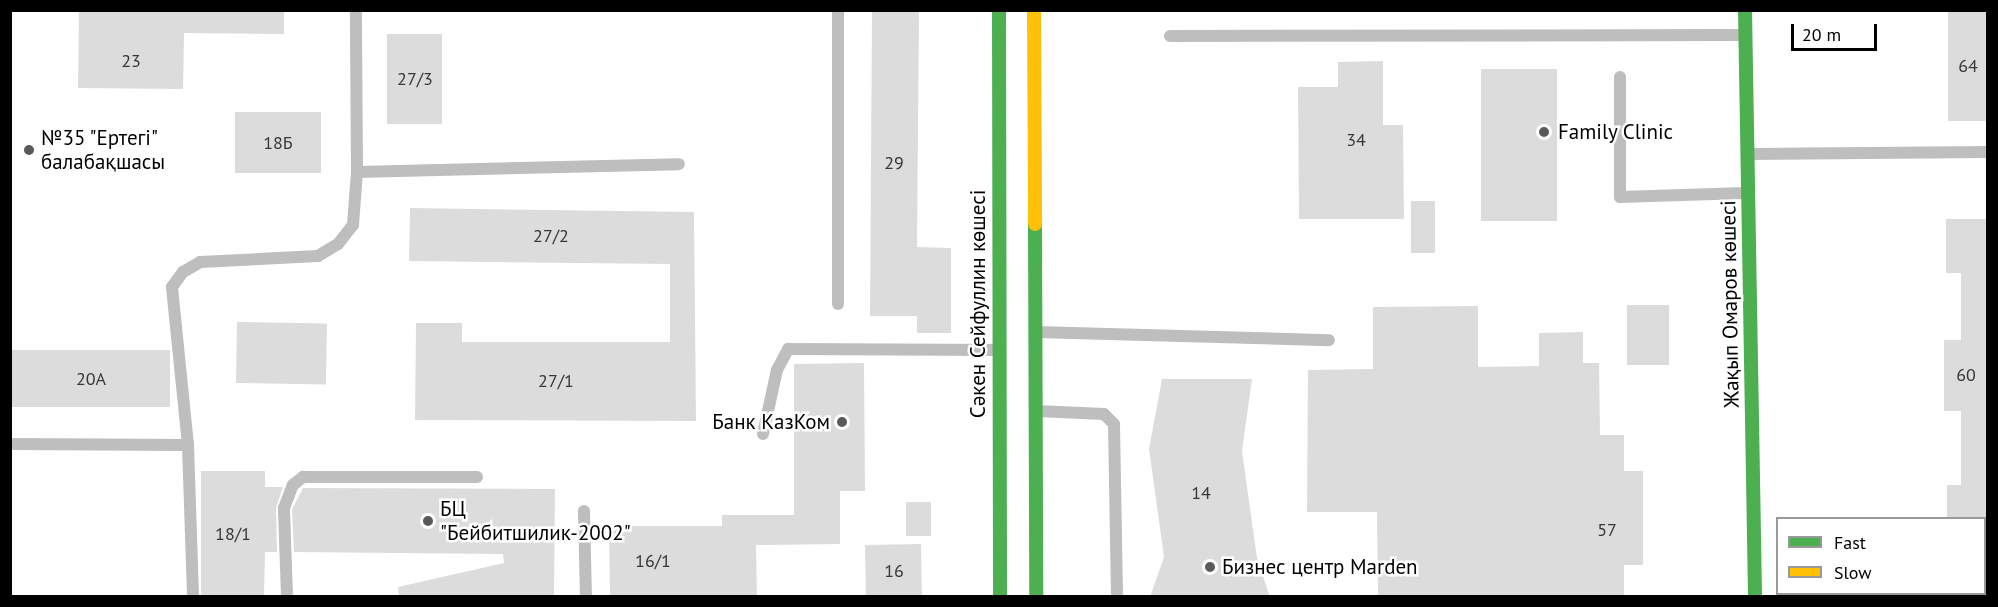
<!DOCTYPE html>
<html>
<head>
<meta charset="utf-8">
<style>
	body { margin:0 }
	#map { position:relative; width:1998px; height:607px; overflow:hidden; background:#fff; font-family:"PT Sans",sans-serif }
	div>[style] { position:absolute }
	.building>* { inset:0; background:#dcdcdc; transform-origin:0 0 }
	.lane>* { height:12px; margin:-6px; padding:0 6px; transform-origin:6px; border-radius:6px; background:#bebebe }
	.fast>* { height:14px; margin:-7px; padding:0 7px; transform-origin:7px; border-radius:7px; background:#4caf50 }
	.slow>* { height:14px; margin:-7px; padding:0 7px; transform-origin:7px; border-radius:7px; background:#ffc107 }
	.dots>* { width:16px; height:16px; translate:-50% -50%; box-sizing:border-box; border:3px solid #fff; border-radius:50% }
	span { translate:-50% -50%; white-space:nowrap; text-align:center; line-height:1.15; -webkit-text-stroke:5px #fff; paint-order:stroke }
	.number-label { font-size:18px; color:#373737 }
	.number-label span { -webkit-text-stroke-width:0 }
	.poi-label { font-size:21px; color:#000 }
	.left { translate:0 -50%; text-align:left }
	.right { translate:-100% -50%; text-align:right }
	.street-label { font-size:21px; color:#000 }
	.frame { position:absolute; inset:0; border:12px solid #000; pointer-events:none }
	.legend { position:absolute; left:1776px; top:517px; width:210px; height:78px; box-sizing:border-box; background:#fff; border:2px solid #999; margin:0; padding:8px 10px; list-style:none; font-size:18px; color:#000 }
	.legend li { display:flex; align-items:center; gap:12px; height:30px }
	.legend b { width:30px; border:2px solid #999 }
	.scale { position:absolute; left:1791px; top:24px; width:86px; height:27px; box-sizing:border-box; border:3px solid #000; border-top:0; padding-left:8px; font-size:18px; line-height:21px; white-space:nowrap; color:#000; -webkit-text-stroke:4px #fff; paint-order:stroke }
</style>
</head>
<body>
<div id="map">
	<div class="building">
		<div style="clip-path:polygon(79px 10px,284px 10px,284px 34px,184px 33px,183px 89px,78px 88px)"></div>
		<div style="clip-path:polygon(872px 10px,919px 10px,917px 247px,951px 248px,951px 333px,917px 333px,917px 316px,870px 316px)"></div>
		<div style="left:1948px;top:10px;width:40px;height:111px"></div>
		<div style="left:387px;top:34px;width:55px;height:90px"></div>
		<div style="clip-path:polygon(1383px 61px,1383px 125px,1403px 125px,1404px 219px,1299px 219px,1298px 87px,1338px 87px,1338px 62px)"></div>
		<div style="left:1557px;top:69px;width:152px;height:76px;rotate:90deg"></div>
		<div style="left:321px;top:112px;width:61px;height:86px;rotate:90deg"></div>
		<div style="left:1435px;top:201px;width:52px;height:24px;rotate:90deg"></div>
		<div style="clip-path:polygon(410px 208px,694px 212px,696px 421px,415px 420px,416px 323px,462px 323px,462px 342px,670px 342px,670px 264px,409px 261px)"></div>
		<div style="clip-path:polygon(1946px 219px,1988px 219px,1988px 519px,1947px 519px,1947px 485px,1961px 485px,1961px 411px,1944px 411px,1944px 340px,1961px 340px,1961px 273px,1946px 273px)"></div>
		<div style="left:1627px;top:305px;width:42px;height:60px"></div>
		<div style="clip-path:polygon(1478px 306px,1478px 367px,1539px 366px,1539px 333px,1583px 332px,1583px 363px,1599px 363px,1600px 435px,1624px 435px,1624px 471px,1643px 471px,1643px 565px,1624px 565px,1624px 597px,1378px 597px,1377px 512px,1307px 512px,1308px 370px,1373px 369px,1373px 307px)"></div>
		<div style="left:237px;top:322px;width:90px;height:61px;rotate:1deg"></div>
		<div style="left:10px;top:350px;width:160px;height:57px"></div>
		<div style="clip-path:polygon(864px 363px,865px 491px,840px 491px,840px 544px,756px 545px,757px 597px,610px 597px,609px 526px,722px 526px,722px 515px,794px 515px,794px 364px)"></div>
		<div style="clip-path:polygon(1162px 379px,1252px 379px,1242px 451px,1257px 558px,1270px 597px,1150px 597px,1164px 557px,1149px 449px)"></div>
		<div style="clip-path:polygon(201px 471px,265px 471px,265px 487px,283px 487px,276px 508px,277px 552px,265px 552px,264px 597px,201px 597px)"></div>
		<div style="clip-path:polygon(303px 488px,555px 489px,554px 597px,399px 597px,398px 587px,504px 563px,503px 554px,294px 552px,292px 509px)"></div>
		<div style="left:906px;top:502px;width:25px;height:34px"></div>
		<div style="left:921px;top:544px;width:53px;height:56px;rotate:89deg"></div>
	</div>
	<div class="lane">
		<div style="left:1170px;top:36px;width:575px;rotate:-0.1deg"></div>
		<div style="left:1620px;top:77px;width:120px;rotate:90deg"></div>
		<div style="left:1620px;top:197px;width:126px;rotate:-1.8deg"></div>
		<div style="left:1749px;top:154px;width:239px;rotate:-0.5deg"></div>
		<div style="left:357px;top:172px;width:322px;rotate:-1.4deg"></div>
		<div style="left:838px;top:304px;width:294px;rotate:-90deg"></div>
		<div style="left:1036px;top:332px;width:293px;rotate:1.6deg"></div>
		<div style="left:1037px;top:411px;width:67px;rotate:2.6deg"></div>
		<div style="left:1104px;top:414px;width:14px;rotate:45deg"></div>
		<div style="left:1114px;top:424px;width:172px;rotate:89deg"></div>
		<div style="left:763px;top:434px;width:66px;rotate:-77.7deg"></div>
		<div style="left:777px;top:370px;width:24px;rotate:-62deg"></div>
		<div style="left:788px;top:349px;width:210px;rotate:0.3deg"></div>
		<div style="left:10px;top:444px;width:178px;rotate:0.3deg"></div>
		<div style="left:188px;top:445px;width:151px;rotate:88.1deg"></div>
		<div style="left:188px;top:445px;width:159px;rotate:-95.8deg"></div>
		<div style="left:172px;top:287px;width:19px;rotate:-54deg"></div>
		<div style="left:183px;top:272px;width:20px;rotate:-30deg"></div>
		<div style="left:200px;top:262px;width:118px;rotate:-2.9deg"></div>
		<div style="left:318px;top:256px;width:23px;rotate:-31deg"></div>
		<div style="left:338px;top:244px;width:24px;rotate:-52deg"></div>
		<div style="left:353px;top:225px;width:53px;rotate:-85.7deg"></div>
		<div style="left:357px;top:172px;width:162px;rotate:-90.4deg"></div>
		<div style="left:584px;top:511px;width:85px;rotate:88.7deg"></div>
		<div style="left:287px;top:596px;width:88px;rotate:-92deg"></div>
		<div style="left:284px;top:508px;width:25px;rotate:-69deg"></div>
		<div style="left:293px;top:485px;width:13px;rotate:-39deg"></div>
		<div style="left:303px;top:477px;width:174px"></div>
	</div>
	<div class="fast">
		<div style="left:999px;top:10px;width:586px;rotate:89.9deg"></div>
		<div style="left:1745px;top:10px;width:586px;rotate:89.02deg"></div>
		<div style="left:1035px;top:224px;width:372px;rotate:89.8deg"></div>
	</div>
	<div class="slow">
		<div style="left:1034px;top:10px;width:214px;rotate:89.7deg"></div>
	</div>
	<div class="dots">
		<div style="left:1544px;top:132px;background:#595959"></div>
		<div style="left:29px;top:150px;background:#595959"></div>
		<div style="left:842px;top:422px;background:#595959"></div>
		<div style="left:428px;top:521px;background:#595959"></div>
		<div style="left:1210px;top:567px;background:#595959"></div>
	</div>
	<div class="number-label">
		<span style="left:131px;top:61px">23</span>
		<span style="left:1968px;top:66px">64</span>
		<span style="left:415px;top:79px">27/3</span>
		<span style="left:1356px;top:140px">34</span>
		<span style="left:278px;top:143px">18Б</span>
		<span style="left:894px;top:163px">29</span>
		<span style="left:551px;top:236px">27/2</span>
		<span style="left:1966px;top:375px">60</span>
		<span style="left:91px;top:379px">20А</span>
		<span style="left:556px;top:381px">27/1</span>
		<span style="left:1201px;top:493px">14</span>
		<span style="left:1607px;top:530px">57</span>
		<span style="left:233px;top:534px">18/1</span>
		<span style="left:653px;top:561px">16/1</span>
		<span style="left:894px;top:571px">16</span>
	</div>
	<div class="poi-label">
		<span class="left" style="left:1558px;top:132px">Family Clinic</span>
		<span class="left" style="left:41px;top:150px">№35 "Ертегі"<br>балабақшасы</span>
		<span class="right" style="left:830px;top:422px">Банк КазКом</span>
		<span class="left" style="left:440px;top:521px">БЦ<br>"Бейбитшилик-2002"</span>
		<span class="left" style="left:1222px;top:567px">Бизнес центр Marden</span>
	</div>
	<div class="street-label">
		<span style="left:978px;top:304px;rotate:-90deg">Сәкен Сейфуллин көшесі</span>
		<span style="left:1730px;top:304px;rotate:-91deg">Жақып Омаров көшесі</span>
	</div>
	<div class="frame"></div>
	<ul class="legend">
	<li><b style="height:8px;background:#4caf50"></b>Fast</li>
	<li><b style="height:8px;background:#ffc107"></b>Slow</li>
	</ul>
	<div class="scale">20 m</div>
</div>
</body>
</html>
